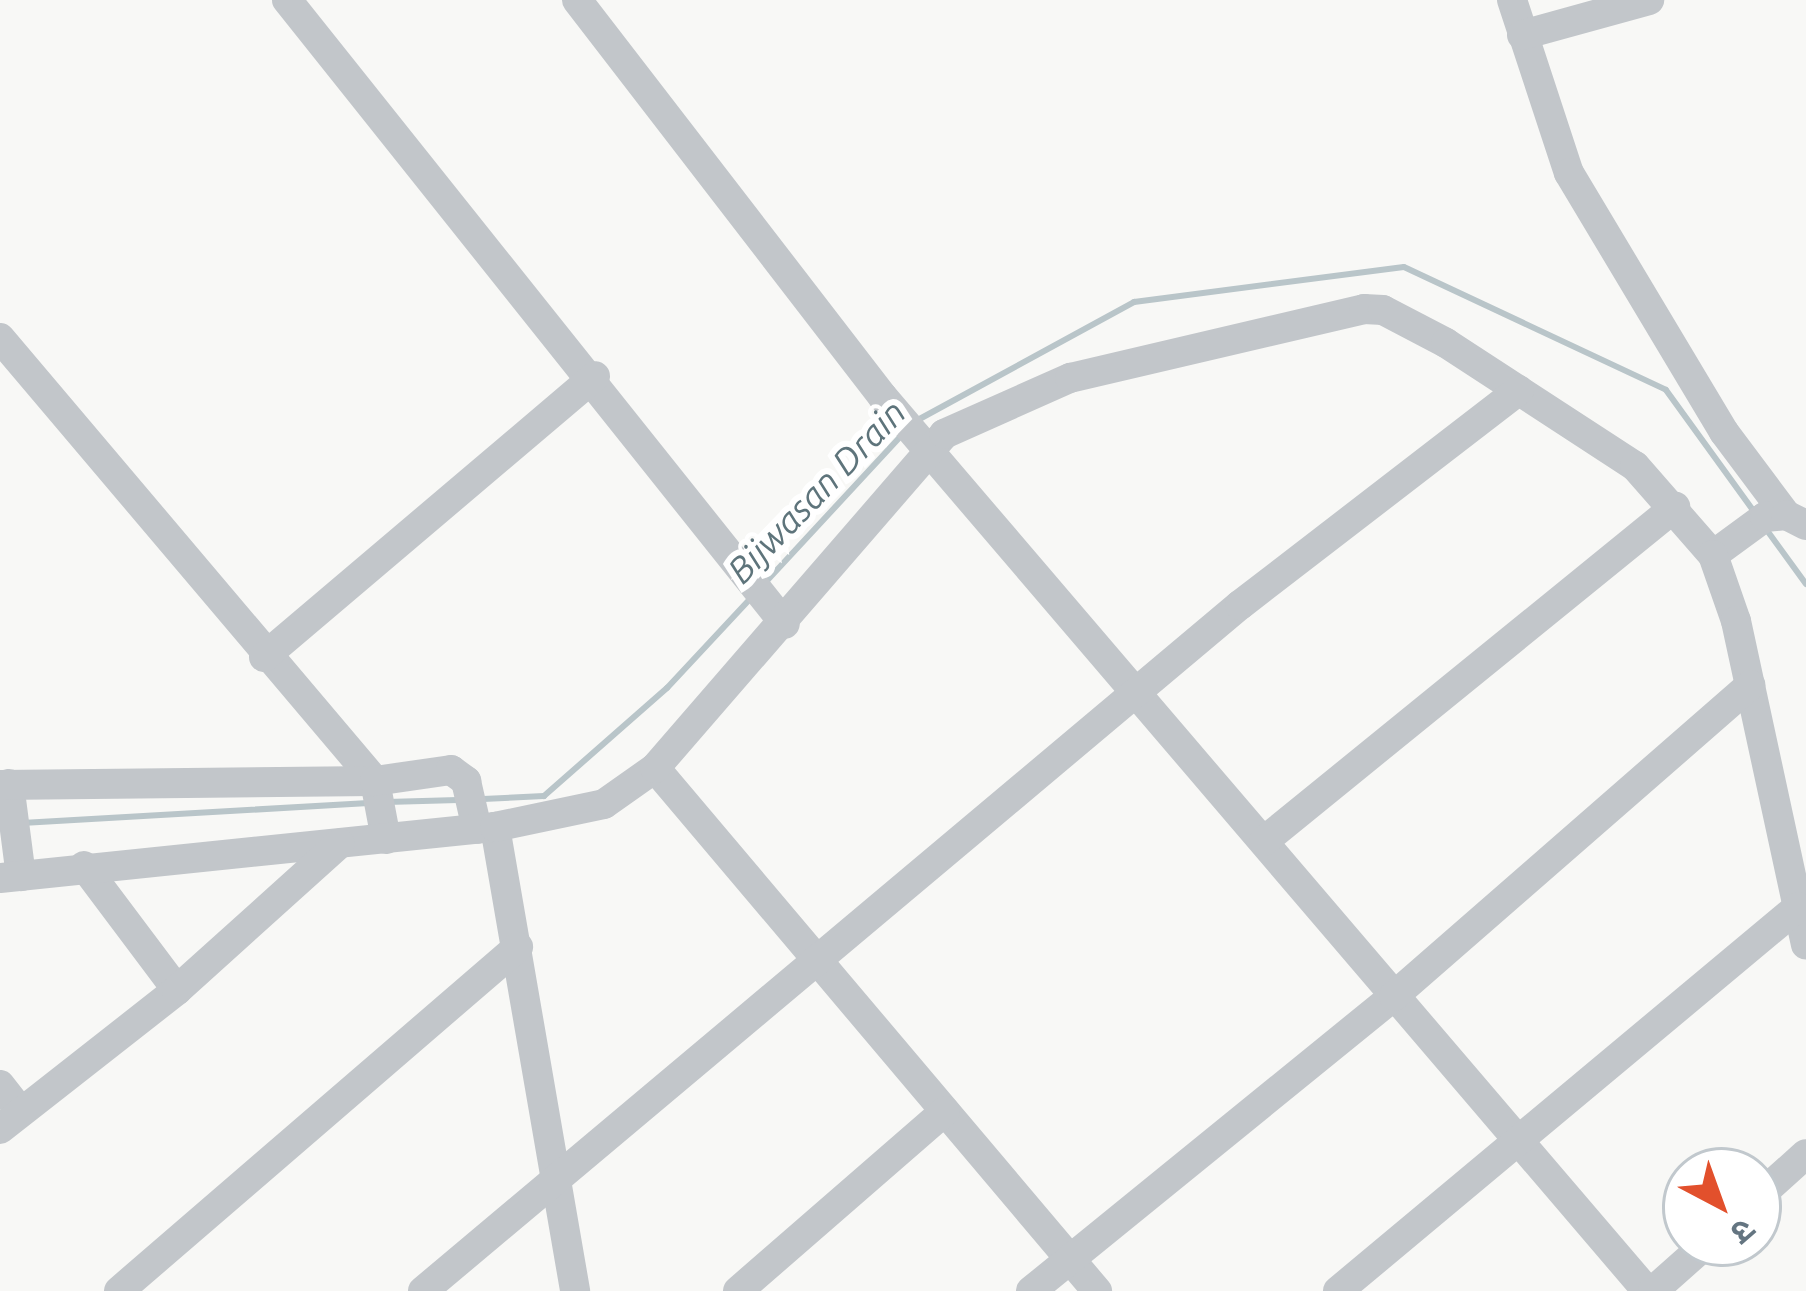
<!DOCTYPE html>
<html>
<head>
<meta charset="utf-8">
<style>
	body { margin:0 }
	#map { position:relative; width:1806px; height:1291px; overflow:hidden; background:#f8f8f6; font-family:Ubuntu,"Noto Sans Devanagari",sans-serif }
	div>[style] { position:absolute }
	.stream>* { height:6px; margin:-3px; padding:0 3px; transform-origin:3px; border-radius:3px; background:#b9c5c9 }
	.minor>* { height:30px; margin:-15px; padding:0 15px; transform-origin:15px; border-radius:15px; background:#c2c6ca }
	span { translate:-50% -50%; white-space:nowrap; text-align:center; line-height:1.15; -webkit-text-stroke:12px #fff; paint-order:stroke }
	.water-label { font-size:36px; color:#5e747b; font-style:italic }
	.north { position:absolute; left:1662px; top:1147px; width:120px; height:120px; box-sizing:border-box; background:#fff; border:3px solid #c1c8cd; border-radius:50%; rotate:139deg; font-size:33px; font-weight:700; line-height:48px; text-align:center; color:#647581 }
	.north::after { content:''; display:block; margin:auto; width:42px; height:54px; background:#e2502c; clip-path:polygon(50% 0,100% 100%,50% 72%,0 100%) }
</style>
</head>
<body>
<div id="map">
	<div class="stream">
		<div style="left:914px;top:422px;width:251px;rotate:-28.6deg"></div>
		<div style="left:1134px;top:302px;width:272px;rotate:-7.4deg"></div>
		<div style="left:1404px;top:267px;width:289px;rotate:25.1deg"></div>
		<div style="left:1666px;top:390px;width:152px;rotate:54.1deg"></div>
		<div style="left:1766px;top:529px;width:68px;rotate:54deg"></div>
		<div style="left:763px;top:585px;width:203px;rotate:-47.2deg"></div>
		<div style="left:483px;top:799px;width:61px;rotate:-2.8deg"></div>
		<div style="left:544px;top:796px;width:164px;rotate:-41.3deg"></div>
		<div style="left:667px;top:688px;width:122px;rotate:-47deg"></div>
		<div style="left:387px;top:802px;width:71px;rotate:-1.6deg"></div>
		<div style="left:22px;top:823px;width:347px;rotate:-3.3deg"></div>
	</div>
	<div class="minor">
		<div style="left:287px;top:0;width:798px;rotate:51.41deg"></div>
		<div style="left:577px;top:0;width:501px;rotate:52.38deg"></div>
		<div style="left:883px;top:397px;width:1176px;rotate:49.48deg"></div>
		<div style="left:1512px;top:0;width:182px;rotate:71.8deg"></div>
		<div style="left:1569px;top:173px;width:302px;rotate:59.1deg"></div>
		<div style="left:1724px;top:432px;width:104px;rotate:53.2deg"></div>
		<div style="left:1522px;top:35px;width:132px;rotate:-15.4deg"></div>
		<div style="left:0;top:338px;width:580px;rotate:49.75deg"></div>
		<div style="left:375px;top:781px;width:59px;rotate:79.3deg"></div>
		<div style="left:1713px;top:555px;width:64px;rotate:-36.2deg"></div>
		<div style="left:1765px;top:517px;width:21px;rotate:-5deg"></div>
		<div style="left:1786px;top:515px;width:22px;rotate:27deg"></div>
		<div style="left:264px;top:657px;width:434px;rotate:-40.3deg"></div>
		<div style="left:655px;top:768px;width:685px;rotate:49.8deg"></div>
		<div style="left:9px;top:784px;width:93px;rotate:82.6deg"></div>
		<div style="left:0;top:785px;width:375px;rotate:-0.6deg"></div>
		<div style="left:375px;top:781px;width:77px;rotate:-8.2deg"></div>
		<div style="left:451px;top:770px;width:19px;rotate:36deg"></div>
		<div style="left:466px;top:781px;width:49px;rotate:77.1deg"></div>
		<div style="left:495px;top:827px;width:471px;rotate:80.2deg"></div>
		<div style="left:1264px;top:841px;width:530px;rotate:-39.1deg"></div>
		<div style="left:84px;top:866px;width:155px;rotate:53.1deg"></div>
		<div style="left:0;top:878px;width:498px;rotate:-5.9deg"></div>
		<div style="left:495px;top:827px;width:111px;rotate:-11.9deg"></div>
		<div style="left:604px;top:804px;width:62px;rotate:-35.2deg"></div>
		<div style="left:655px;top:768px;width:442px;rotate:-49.1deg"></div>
		<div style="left:944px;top:434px;width:138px;rotate:-24deg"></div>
		<div style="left:1070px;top:378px;width:302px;rotate:-13.2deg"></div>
		<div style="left:1364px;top:309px;width:19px;rotate:3deg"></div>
		<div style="left:1383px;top:310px;width:71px;rotate:27.6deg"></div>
		<div style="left:1446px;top:343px;width:225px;rotate:33.1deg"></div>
		<div style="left:1635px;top:466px;width:118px;rotate:48.8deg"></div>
		<div style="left:1713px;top:555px;width:70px;rotate:70.8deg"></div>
		<div style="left:1736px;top:621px;width:331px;rotate:77.8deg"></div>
		<div style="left:0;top:1085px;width:34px;rotate:52deg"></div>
		<div style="left:0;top:1129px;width:225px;rotate:-38.1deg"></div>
		<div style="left:177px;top:990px;width:219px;rotate:-42deg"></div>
		<div style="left:1758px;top:1197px;width:64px;rotate:-41.9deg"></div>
		<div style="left:119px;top:1291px;width:527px;rotate:-40.77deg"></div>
		<div style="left:423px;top:1291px;width:1067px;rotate:-40.02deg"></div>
		<div style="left:1240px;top:605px;width:352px;rotate:-37.6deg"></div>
		<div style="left:738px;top:1291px;width:274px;rotate:-41deg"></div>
		<div style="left:1031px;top:1291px;width:468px;rotate:-39.1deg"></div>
		<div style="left:1394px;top:996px;width:473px;rotate:-41.1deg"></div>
		<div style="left:1338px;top:1291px;width:599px;rotate:-39.85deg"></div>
		<div style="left:1653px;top:1291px;width:72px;rotate:-41.6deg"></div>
	</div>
	<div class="water-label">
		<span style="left:816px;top:491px;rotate:-46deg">Bijwasan Drain</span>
	</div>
	<div class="north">उ</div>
</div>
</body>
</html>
